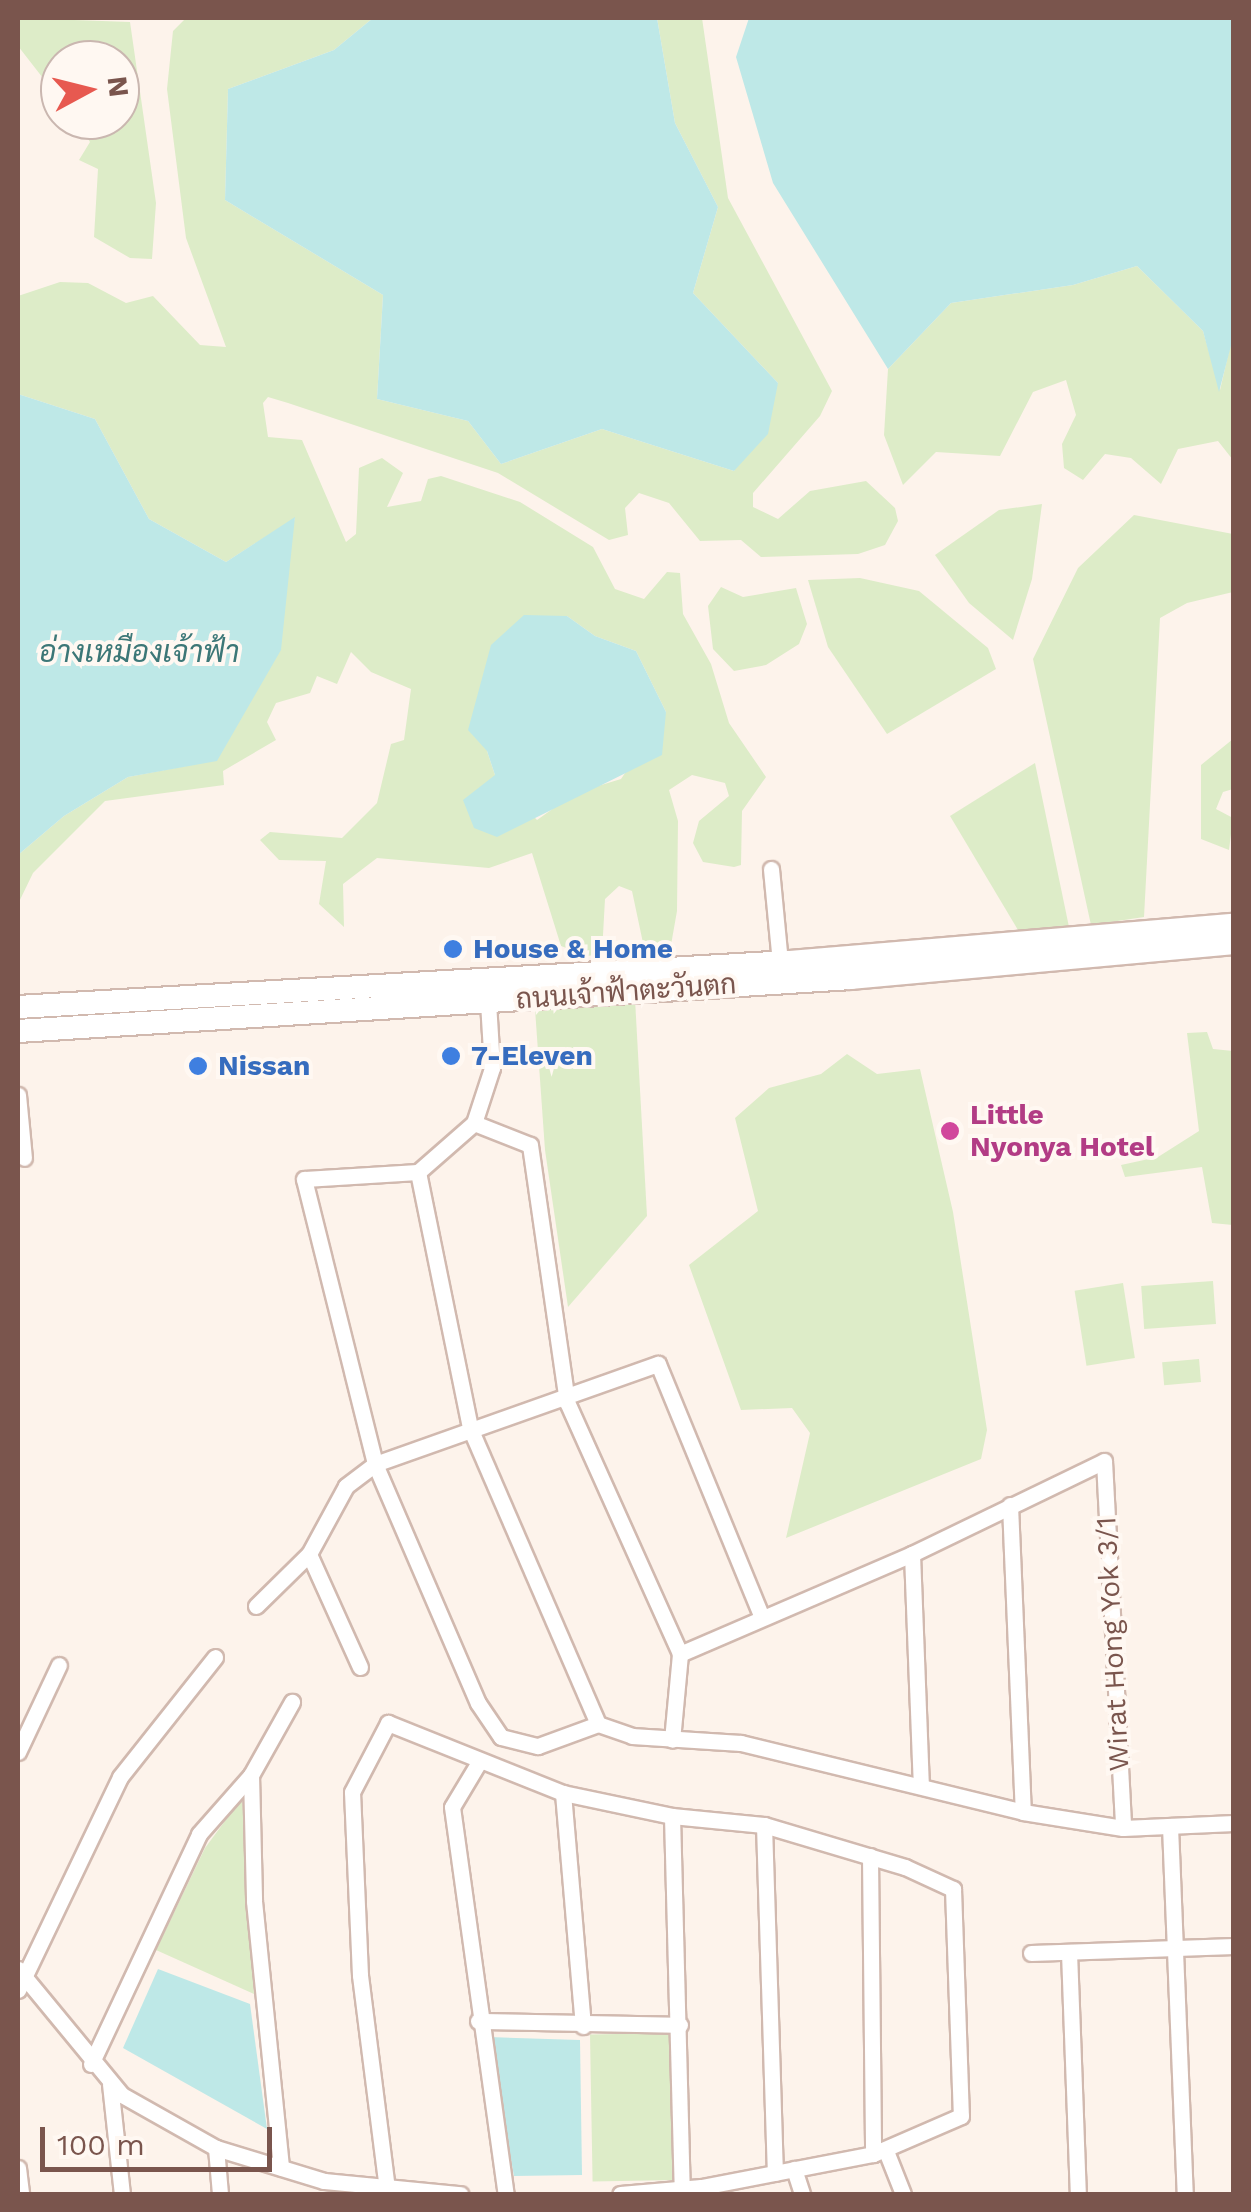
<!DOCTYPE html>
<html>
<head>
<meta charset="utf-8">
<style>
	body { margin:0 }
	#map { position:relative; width:1251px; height:2212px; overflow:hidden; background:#fdf3eb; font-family:"Work Sans",Sarabun,sans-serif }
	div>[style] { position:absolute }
	.green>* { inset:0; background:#ddecc8; transform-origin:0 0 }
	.water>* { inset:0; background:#bee8e7 }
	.roads { filter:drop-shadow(2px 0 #d1b9af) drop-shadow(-2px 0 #d1b9af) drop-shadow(0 2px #d1b9af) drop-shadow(0 -2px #d1b9af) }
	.street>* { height:15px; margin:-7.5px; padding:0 7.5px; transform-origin:7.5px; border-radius:7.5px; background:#fff }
	.secondary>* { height:22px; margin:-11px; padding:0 11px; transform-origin:11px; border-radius:11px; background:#fff }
	.dots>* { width:28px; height:28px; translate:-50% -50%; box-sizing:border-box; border:5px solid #fff8f2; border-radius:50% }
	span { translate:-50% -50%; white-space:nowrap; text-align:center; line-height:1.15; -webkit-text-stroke:8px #fff8f2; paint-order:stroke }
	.shop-label { font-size:28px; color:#366cbe; font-weight:700 }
	.left { translate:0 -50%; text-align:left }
	.street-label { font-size:28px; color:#7a554d }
	.hotel-label { font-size:28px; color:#b23c85; font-weight:700 }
	.water-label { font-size:30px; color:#3c7777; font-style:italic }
	.frame { position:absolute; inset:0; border:20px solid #7a554d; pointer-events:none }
	.north { position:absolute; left:40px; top:40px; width:100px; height:100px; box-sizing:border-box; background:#fff8f2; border:2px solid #cab7b0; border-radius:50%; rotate:83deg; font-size:28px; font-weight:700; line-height:40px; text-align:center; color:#7a554d }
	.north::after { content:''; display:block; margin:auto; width:35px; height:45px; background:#e75950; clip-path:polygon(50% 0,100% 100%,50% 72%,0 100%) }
	.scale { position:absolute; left:40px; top:2127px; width:232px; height:45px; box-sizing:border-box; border:5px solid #7a554d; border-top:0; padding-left:12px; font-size:30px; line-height:35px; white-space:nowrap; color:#7a554d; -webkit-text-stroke:8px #fff8f2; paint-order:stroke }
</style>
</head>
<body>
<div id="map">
	<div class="green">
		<div style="clip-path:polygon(18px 18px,130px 22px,156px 203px,152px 259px,130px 258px,94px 237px,98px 169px,79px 160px,90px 142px,76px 120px,120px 120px,120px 60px,60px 60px,60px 100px,18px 46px)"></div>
		<div style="clip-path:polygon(evenodd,373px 18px,334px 50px,228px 89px,225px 200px,383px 295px,377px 399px,468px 421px,501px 464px,602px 429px,734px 471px,778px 383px,693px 293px,718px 207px,675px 123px,657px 18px,702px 18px,728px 198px,832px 391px,820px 416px,753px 493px,753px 507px,778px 519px,810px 491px,866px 481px,895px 508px,898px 521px,885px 545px,858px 554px,761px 557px,741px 540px,700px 541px,669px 503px,639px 493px,625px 508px,628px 535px,609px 540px,498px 473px,288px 403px,268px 397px,263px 403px,268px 437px,302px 440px,346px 542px,356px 534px,359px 468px,382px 458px,403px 473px,387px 507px,421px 501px,428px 479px,441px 476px,520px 502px,593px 547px,615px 589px,644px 599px,667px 572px,680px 573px,683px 614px,711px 664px,729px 723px,766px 777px,742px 811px,741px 865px,734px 867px,703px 862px,693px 843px,699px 821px,729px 796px,725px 783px,692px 775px,669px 790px,678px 821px,677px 911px,671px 945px,665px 947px,643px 943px,632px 891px,619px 886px,605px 899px,602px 953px,588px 956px,561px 946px,532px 853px,489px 868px,377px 858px,343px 884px,344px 927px,319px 904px,326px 861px,279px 860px,260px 840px,270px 832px,342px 838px,377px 803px,391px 744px,404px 740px,411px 689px,371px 672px,351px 652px,337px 684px,317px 676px,310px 693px,276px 703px,267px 722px,276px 740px,223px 771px,224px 785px,105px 801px,33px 873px,18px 904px,18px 855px,64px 816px,128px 777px,217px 760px,295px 518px,226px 562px,149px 519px,95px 419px,18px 394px,18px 296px,60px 282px,88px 283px,126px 303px,153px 296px,200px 345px,226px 347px,186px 238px,167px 89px,173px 31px,186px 18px,373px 18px,567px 616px,595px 636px,636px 651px,666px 712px,621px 779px,575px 793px,537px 820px,495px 775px,487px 751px,567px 616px)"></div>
		<div style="clip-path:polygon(1137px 266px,1203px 331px,1220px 390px,1233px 334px,1233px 460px,1218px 441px,1178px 449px,1161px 484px,1131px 458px,1105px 454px,1083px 480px,1064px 468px,1062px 444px,1076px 415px,1066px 380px,1033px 392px,1000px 456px,936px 452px,903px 485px,884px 435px,888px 369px,951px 303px,1073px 285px)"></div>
		<div style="clip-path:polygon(1042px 504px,1032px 579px,1013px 640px,969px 603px,935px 555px,999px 510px)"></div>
		<div style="clip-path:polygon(1134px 515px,1233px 534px,1233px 592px,1187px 603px,1160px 618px,1144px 917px,1091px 925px,1033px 659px,1078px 568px)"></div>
		<div style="clip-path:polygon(860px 578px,919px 591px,988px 648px,996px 669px,887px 734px,828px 647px,808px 580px)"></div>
		<div style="clip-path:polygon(721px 587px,743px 597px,796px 588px,807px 624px,799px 644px,766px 665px,734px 671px,713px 649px,708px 606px)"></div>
		<div style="clip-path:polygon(1233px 739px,1233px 789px,1223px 792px,1216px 809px,1233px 818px,1229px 850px,1201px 839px,1201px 765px)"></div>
		<div style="clip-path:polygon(1035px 763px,1069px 927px,1018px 930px,950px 816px)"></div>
		<div style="clip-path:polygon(635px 999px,647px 1216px,568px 1307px,545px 1150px,535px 1009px)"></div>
		<div style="clip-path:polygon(1207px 1032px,1213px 1049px,1233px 1051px,1233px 1225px,1212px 1223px,1202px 1167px,1125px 1177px,1121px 1165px,1158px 1157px,1199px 1131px,1187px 1033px)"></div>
		<div style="clip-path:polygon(847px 1054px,877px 1074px,920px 1069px,953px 1212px,987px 1430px,981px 1459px,786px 1538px,810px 1433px,792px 1408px,741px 1410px,689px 1265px,758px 1211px,735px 1118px,769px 1088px,821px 1074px)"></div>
		<div style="left:1213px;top:1281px;width:43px;height:72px;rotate:86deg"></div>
		<div style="left:1123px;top:1283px;width:76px;height:49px;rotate:81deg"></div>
		<div style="left:1199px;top:1359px;width:23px;height:37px;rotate:85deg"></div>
		<div style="clip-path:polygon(242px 1798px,254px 1994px,156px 1950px,205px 1848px)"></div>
		<div style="left:674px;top:2033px;width:147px;height:84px;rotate:89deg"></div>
	</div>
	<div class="water">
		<div style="clip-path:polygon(373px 18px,657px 18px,675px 123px,718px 207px,693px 293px,778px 383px,768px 434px,734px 471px,602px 429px,501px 464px,468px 421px,377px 399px,383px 295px,225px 200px,228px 89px,334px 50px)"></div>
		<div style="clip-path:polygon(749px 18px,1233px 18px,1234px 334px,1219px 392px,1203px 331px,1137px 266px,1073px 285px,951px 303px,888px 369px,773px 183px,736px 57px)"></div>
		<div style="clip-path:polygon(18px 394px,95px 419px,149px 519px,226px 562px,295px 517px,281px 650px,217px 761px,128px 777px,64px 816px,18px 855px)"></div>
		<div style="clip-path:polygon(524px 615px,567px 616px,595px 636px,636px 651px,666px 712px,662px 755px,497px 837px,474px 828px,463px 800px,495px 775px,487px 751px,468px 730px,491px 645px)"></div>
		<div style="clip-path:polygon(158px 1969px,250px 2004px,267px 2129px,123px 2048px)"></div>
		<div style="clip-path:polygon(489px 2037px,580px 2040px,582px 2175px,514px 2176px)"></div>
	</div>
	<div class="roads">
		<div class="street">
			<div style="left:771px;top:869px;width:94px;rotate:84.5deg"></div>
			<div style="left:488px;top:1002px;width:66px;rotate:86.5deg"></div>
			<div style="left:492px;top:1068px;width:58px;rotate:108.1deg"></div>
			<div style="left:474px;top:1123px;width:74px;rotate:138.8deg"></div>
			<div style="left:418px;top:1172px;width:114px;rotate:176.5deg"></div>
			<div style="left:304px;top:1179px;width:294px;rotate:76deg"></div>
			<div style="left:375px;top:1464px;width:260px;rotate:66.7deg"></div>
			<div style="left:478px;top:1703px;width:41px;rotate:55.9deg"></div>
			<div style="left:501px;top:1737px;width:38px;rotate:14deg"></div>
			<div style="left:538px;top:1746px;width:64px;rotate:-20.1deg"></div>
			<div style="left:598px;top:1724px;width:36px;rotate:19deg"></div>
			<div style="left:632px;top:1736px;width:109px;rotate:3.7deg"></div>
			<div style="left:741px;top:1743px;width:290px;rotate:13.7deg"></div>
			<div style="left:1023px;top:1812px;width:101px;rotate:9.1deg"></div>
			<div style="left:1123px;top:1828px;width:111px;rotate:-2.6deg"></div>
			<div style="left:18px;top:1095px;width:63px;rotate:84.6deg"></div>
			<div style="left:474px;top:1123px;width:60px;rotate:21.4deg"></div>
			<div style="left:530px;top:1145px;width:260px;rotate:81.8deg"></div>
			<div style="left:567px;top:1402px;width:276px;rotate:65.8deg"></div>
			<div style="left:680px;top:1654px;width:86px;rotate:95.3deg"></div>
			<div style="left:418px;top:1172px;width:261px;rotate:78.5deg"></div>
			<div style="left:470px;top:1428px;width:322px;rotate:66.6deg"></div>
			<div style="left:1010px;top:1505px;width:307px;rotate:87.6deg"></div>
			<div style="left:309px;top:1554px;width:124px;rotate:65.7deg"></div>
			<div style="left:912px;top:1554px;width:231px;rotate:87.8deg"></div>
			<div style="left:256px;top:1606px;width:74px;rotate:-44.5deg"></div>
			<div style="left:309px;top:1554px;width:77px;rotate:-61.4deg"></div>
			<div style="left:346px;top:1486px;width:36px;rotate:-37deg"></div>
			<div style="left:375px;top:1464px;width:300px;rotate:-19.5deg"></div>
			<div style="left:658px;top:1364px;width:274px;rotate:67.7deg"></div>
			<div style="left:680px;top:1654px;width:253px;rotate:-23.3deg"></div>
			<div style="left:912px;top:1554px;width:213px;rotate:-25.8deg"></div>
			<div style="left:1104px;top:1461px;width:367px;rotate:87deg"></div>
			<div style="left:18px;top:1752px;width:96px;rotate:-64.8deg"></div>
			<div style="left:479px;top:1762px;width:52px;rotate:121deg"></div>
			<div style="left:452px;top:1807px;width:391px;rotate:82.1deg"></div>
			<div style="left:251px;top:1775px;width:126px;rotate:88.6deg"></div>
			<div style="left:254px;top:1901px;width:268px;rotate:84.2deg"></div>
			<div style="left:563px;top:1793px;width:234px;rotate:85.1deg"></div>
			<div style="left:672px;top:1816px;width:372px;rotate:88.5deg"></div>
			<div style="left:764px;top:1825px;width:348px;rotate:88.2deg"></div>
			<div style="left:1170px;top:1826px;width:368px;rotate:87.7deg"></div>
			<div style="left:870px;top:1856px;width:298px;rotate:89.4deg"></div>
			<div style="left:1069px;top:1952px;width:242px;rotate:87.9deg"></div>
			<div style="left:1031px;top:1953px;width:203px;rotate:-2deg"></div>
			<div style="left:18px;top:1969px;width:163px;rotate:50.5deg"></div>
			<div style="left:122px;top:2095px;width:108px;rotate:29.4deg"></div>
			<div style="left:216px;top:2148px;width:113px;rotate:17deg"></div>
			<div style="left:324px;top:2181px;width:137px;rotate:5.5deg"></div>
			<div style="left:18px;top:1990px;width:236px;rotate:-64.4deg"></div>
			<div style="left:120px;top:1777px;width:153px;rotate:-51.6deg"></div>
			<div style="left:478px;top:2021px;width:202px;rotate:1.1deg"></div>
			<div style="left:91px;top:2064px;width:254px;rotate:-64.8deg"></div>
			<div style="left:199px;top:1834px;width:79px;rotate:-48.6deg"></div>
			<div style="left:251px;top:1775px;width:84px;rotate:-60.7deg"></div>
			<div style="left:110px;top:2084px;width:111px;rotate:83.8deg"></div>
			<div style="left:216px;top:2148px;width:46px;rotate:85deg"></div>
			<div style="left:886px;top:2151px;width:46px;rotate:68.4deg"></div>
			<div style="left:18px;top:2168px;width:26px;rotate:83deg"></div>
			<div style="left:794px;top:2169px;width:26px;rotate:72deg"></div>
			<div style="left:387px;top:2189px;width:216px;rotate:-97.2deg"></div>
			<div style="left:360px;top:1975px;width:183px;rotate:-92.5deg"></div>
			<div style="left:352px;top:1792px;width:78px;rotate:-62.4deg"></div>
			<div style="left:388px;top:1723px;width:188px;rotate:21.8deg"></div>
			<div style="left:563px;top:1793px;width:111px;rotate:11.9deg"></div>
			<div style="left:672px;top:1816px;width:92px;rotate:5.6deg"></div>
			<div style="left:764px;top:1825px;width:147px;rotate:16.6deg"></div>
			<div style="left:905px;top:1867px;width:53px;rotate:24.6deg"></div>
			<div style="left:953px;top:1889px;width:227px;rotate:88deg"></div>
			<div style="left:961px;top:2116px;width:96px;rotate:156.6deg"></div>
			<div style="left:873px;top:2154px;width:175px;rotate:169.1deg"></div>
			<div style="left:701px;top:2187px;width:81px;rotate:175.1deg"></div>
		</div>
		<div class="secondary">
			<div style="left:18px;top:1007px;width:772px;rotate:-3.34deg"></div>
			<div style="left:789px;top:962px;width:447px;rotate:-4.8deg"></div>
			<div style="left:18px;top:1031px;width:834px;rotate:-3.64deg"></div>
			<div style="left:850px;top:978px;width:386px;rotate:-5.2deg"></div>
		</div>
	</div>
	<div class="dots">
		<div style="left:453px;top:949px;background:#3f7fe0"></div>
		<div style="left:451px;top:1056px;background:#3f7fe0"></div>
		<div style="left:198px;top:1066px;background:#3f7fe0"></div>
		<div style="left:950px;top:1131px;background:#d1479c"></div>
	</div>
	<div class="shop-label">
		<span class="left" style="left:473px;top:949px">House &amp; Home</span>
		<span class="left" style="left:471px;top:1056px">7-Eleven</span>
		<span class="left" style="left:218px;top:1066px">Nissan</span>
	</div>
	<div class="street-label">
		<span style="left:626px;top:992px;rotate:-4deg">ถนนเจ้าฟ้าตะวันตก</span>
		<span style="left:1113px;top:1644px;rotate:-93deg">Wirat Hong Yok 3/1</span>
	</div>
	<div class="hotel-label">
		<span class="left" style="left:970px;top:1131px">Little<br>Nyonya Hotel</span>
	</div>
	<div class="water-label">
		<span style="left:139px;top:652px">อ่างเหมืองเจ้าฟ้า</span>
	</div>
	<div class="frame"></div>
	<div class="north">N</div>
	<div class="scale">100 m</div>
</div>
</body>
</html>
